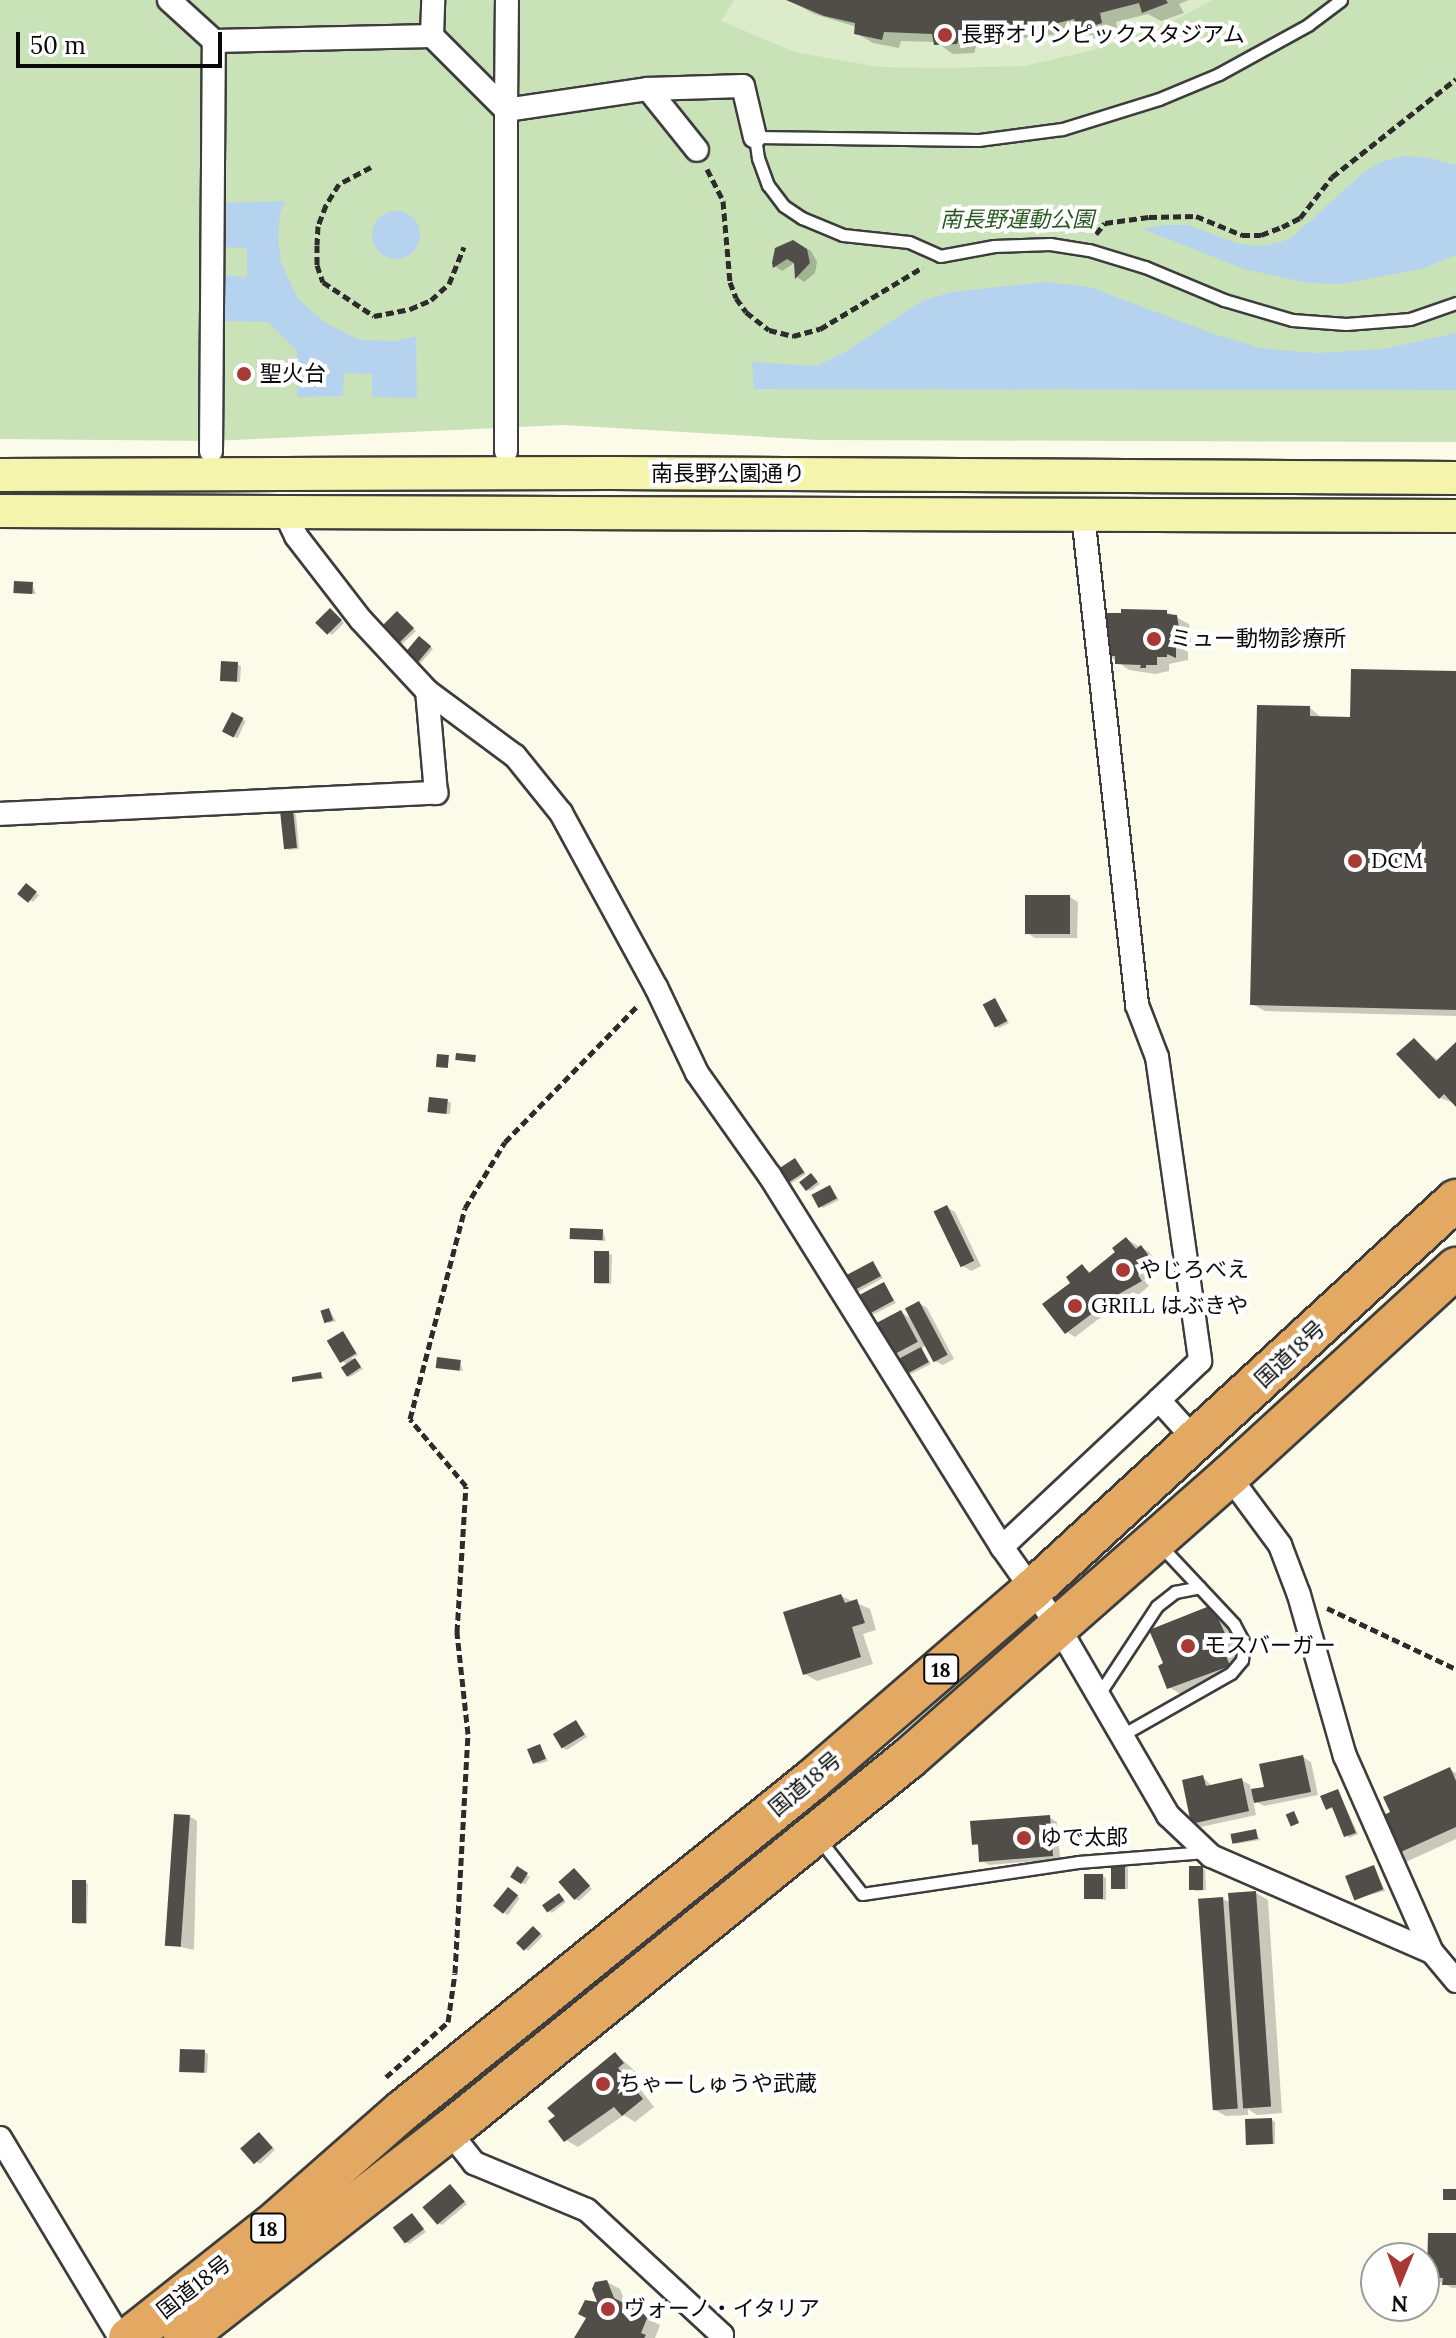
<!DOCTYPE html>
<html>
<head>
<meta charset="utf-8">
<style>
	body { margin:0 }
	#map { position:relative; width:1456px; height:2338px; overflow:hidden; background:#fcfbea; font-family:Lora,"Noto Sans JP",serif }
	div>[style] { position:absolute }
	.green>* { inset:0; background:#cae2b8 }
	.pitch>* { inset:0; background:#dcebc9 }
	.water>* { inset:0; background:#b5d3ee }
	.round { border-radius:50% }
	.shadow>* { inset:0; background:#0003; transform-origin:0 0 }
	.building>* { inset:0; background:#514d48; transform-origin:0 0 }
	.path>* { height:5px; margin-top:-2.5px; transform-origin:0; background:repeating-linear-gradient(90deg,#2c2c2c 0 8px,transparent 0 12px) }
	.roads { filter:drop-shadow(2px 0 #3d3d3d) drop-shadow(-2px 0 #3d3d3d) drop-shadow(0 2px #3d3d3d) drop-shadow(0 -2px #3d3d3d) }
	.lane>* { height:11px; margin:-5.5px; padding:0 5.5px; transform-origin:5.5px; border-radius:5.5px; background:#fff }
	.street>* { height:22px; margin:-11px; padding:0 11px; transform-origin:11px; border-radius:11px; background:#fff }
	.secondary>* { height:32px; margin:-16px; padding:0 16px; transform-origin:16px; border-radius:16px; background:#f5f4ad }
	.highway>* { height:40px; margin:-20px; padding:0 20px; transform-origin:20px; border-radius:20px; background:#e3a962 }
	.dots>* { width:22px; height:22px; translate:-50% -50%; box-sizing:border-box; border:4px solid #fff; border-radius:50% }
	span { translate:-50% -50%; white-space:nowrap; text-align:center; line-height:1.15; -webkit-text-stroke:8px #fff; paint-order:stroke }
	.shield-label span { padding:2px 6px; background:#fff; border:2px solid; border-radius:6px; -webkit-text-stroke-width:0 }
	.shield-label { font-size:20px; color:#0a0a0a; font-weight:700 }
	.poi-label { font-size:22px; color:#0a0a0a }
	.left { translate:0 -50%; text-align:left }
	.park-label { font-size:22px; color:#295923; font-style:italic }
	.street-label { font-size:22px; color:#0a0a0a }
	.north { position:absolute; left:1360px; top:2242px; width:80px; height:80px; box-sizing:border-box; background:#fff; border:2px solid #9d9d9d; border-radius:50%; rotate:181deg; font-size:22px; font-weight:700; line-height:32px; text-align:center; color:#0a0a0a }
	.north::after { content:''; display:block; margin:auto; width:28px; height:36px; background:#a93934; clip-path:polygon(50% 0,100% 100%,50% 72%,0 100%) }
	.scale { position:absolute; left:16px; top:32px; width:206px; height:36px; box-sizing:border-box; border:4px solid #0a0a0a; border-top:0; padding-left:10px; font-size:24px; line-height:28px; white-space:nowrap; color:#0a0a0a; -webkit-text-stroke:6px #fff; paint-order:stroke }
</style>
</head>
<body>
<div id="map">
	<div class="green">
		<div style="clip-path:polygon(0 0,1456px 0,1456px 442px,818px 440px,564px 425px,211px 441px,0 439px)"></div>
	</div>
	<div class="pitch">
		<div style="clip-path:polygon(734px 0,1213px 0,1169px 23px,1094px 50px,1024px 66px,943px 68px,878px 67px,795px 52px,721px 21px)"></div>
	</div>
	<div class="water">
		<div style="clip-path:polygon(1404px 156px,1430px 158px,1456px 165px,1456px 255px,1422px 269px,1340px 284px,1308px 283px,1244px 269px,1143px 229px,1165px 225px,1188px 225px,1239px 244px,1264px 246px,1290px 239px,1363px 173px,1381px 162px)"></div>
		<div style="clip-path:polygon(285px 201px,280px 213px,278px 240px,281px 262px,297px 298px,324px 322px,359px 340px,397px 341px,416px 336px,417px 398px,372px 397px,372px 374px,344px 373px,343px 396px,297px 397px,297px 351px,268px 322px,225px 321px,225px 275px,247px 277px,247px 248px,223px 247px,223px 203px)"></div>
		<div class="round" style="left:372px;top:211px;width:48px;height:48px"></div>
		<div style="clip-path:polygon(1047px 282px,1090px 287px,1211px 333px,1260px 348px,1315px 353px,1384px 349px,1456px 333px,1456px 390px,754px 389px,752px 362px,816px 366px,845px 352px,920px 302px,951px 292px)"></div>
	</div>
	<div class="shadow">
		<div style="clip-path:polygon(789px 0,1189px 0,1179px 4px,1184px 13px,1161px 21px,1148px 14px,1116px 22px,1118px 32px,1096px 39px,1082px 31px,977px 44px,974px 53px,953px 54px,936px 42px,901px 41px,899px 48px,873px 43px,856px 33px,857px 27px,814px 14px)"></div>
		<div style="clip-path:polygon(802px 246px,811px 251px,817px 262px,815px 273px,804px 282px,797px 277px,796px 262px,782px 271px,775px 266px)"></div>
		<div style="clip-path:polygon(32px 584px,36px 594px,16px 592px)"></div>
		<div style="clip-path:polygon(333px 612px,344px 623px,332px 635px,318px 622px)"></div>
		<div style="clip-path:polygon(1167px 612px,1189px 624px,1192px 648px,1188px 648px,1188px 660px,1169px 664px,1169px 671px,1155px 674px,1129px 670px,1108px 655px)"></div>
		<div style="clip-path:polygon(401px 616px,416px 631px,401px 645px,398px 643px)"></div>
		<div style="clip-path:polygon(422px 640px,433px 649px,418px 666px,415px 664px)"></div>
		<div style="clip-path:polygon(237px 664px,241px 666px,240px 682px,222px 680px)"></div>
		<div style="clip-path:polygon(1456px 673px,1456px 1016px,1265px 1011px,1252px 1004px,1310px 708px,1322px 718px,1352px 719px)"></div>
		<div style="left:233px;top:715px;width:14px;height:19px;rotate:25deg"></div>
		<div style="clip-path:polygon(292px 812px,296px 814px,299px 849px,289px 850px,286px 848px)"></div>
		<div style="clip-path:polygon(26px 886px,39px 895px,33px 902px,20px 894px)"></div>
		<div style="clip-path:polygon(1070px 897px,1078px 902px,1077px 938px,1035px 938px,1027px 933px)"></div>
		<div style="clip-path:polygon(995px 1000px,1009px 1023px,999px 1028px,996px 1026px)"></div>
		<div style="clip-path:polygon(1414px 1040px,1439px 1061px,1456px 1045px,1456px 1104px,1440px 1098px)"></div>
		<div style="clip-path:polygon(448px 1101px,451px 1103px,450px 1114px,430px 1111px)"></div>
		<div style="clip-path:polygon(795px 1160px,806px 1174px,787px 1186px,784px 1184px)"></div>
		<div style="clip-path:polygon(811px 1175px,820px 1184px,810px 1191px,807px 1189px)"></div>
		<div style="clip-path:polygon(830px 1187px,839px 1200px,823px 1208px,820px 1206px)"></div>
		<div style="clip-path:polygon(947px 1207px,955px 1212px,981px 1266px,971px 1271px,963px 1266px)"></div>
		<div style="clip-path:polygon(603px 1231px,606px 1241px,572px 1238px)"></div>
		<div style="clip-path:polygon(1126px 1239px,1149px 1252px,1161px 1268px,1144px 1280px,1149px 1286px,1138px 1295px,1133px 1292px,1119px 1303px,1114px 1300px,1106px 1307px,1109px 1311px,1075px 1337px,1067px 1332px,1073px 1283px,1082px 1267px,1092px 1273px,1118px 1253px)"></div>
		<div style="clip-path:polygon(608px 1253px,612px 1255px,611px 1284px,598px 1284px,595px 1282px)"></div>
		<div style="clip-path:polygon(873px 1263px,883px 1278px,856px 1293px,853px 1291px)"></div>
		<div style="clip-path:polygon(884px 1284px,896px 1303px,872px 1315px,869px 1314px)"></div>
		<div style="clip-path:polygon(919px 1303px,927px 1308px,954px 1359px,943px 1365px,935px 1361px,927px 1345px,920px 1349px,931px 1364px,905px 1377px,900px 1360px,891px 1355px,901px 1312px,913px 1320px)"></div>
		<div style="clip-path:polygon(329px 1310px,336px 1321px,329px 1323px,326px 1321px)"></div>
		<div style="clip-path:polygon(343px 1334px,358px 1355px,352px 1358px,363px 1369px,350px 1377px,347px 1375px,348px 1365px,342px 1361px)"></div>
		<div style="clip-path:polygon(460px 1361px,463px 1371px,438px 1367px)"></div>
		<div style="clip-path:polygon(321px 1374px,324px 1379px,294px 1381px)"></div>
		<div style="clip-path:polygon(841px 1596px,870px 1609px,876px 1630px,863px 1634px,873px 1664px,817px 1681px,805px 1674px)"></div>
		<div style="clip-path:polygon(1212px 1608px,1224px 1615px,1239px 1647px,1233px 1649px,1241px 1673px,1182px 1695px,1169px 1687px)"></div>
		<div style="clip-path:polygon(576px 1722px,587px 1737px,567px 1750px,563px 1748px)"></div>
		<div style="clip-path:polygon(540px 1746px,548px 1761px,538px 1764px,535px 1762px)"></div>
		<div style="clip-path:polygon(1303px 1757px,1311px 1762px,1318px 1795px,1264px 1806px,1253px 1800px,1256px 1815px,1201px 1827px,1193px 1822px,1203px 1777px,1212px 1786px,1242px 1780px,1250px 1785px,1251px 1791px,1266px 1788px)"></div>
		<div style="clip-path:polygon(1449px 1769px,1456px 1773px,1456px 1839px,1406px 1862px,1394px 1855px,1397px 1839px)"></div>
		<div style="clip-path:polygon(1338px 1791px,1358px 1834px,1349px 1838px,1334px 1809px,1327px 1808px)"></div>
		<div style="clip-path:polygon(189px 1816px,197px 1821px,194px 1950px,173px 1945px)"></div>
		<div style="clip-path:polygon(1049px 1817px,1057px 1822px,1060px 1859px,989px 1865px,981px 1860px,980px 1847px,974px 1844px)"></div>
		<div style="clip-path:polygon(1255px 1831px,1260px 1840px,1235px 1844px)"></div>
		<div style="clip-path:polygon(1125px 1866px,1128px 1868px,1128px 1889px,1116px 1889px,1113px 1888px)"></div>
		<div style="clip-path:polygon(1374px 1867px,1385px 1891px,1358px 1898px,1355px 1896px)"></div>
		<div style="clip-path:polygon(1202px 1868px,1205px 1870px,1206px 1890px,1196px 1891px,1192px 1889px)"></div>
		<div style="left:517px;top:1869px;width:15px;height:9px;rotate:32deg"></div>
		<div style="clip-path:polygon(577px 1872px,592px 1889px,579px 1901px,575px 1899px)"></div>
		<div style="clip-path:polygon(1103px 1876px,1106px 1878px,1106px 1900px,1086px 1898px)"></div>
		<div style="clip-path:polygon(85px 1882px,88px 1884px,87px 1924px,76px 1924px,73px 1922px)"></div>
		<div style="left:508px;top:1890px;width:14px;height:21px;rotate:34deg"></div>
		<div style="clip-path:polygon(1256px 1893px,1268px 1900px,1282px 2113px,1257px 2115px,1248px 2109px,1248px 2115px,1226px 2116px,1213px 2109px,1223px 1899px,1231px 1903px)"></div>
		<div style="clip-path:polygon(560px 1896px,566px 1902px,552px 1913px,549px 1911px)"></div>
		<div style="clip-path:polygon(537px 1930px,543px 1936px,528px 1951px,519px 1943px)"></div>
		<div style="clip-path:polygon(204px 2052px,208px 2054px,207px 2073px,182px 2071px)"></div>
		<div style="clip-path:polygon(616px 2054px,635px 2071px,630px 2076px,654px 2107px,635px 2122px,624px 2115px,578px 2147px,566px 2140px)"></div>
		<div style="clip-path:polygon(1272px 2120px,1275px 2122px,1275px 2144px,1248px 2143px)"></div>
		<div style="clip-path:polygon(263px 2137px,275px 2150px,260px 2164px,257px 2162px)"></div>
		<div style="clip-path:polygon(453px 2188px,467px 2204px,442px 2225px,438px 2223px)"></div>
		<div style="clip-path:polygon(412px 2216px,426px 2232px,409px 2244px,406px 2242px)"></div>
		<div style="clip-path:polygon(1456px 2235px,1456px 2288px,1452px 2288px,1429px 2276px)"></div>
		<div style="clip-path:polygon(607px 2282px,620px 2289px,627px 2307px,660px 2325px,655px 2338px,577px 2338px,601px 2305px)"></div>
	</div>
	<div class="building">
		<div style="clip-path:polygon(786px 0,1166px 0,1168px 3px,1142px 13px,1139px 3px,1100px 13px,1102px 23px,1078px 31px,1074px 19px,1038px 28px,960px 35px,957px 44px,934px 45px,932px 34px,884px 32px,882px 40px,854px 34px,855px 23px,824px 16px)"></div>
		<div style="clip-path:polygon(793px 240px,807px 249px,810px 263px,795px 279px,794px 263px,787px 259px,773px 268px,772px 263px,775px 248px)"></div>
		<div style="left:14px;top:581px;width:19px;height:12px;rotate:3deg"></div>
		<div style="left:330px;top:608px;width:17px;height:21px;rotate:45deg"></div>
		<div style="clip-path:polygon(1121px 609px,1167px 610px,1167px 614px,1177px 615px,1181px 642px,1176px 642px,1176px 658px,1167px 654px,1167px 657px,1157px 657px,1157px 665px,1146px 665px,1146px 668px,1140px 668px,1141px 665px,1115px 664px,1115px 656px,1106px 656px,1107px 613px,1121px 613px)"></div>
		<div style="left:397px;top:611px;width:24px;height:24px;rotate:45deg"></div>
		<div style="left:419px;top:636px;width:16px;height:26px;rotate:40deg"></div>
		<div style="left:221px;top:661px;width:17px;height:20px;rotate:3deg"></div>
		<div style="clip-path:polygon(1351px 669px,1456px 671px,1456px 1010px,1250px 1005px,1257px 705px,1310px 706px,1310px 716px,1350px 717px)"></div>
		<div style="left:232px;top:712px;width:13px;height:22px;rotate:27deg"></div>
		<div style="left:293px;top:810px;width:38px;height:13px;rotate:84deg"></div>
		<div style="left:26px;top:883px;width:14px;height:14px;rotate:39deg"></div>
		<div style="left:1025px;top:895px;width:45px;height:39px"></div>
		<div style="left:995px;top:998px;width:26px;height:14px;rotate:62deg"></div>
		<div style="clip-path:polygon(1414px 1038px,1436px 1061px,1456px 1042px,1456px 1107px,1444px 1094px,1439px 1099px,1396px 1054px)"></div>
		<div style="left:456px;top:1053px;width:20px;height:7px;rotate:6deg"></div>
		<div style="left:437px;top:1054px;width:12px;height:13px;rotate:5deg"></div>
		<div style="left:429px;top:1097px;width:19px;height:15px;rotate:6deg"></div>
		<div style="left:795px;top:1158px;width:17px;height:26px;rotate:57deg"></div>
		<div style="left:811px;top:1173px;width:11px;height:15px;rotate:52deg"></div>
		<div style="left:830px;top:1185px;width:15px;height:21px;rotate:62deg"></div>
		<div style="left:947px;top:1205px;width:62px;height:15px;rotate:64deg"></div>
		<div style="left:570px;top:1228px;width:33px;height:11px;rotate:2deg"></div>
		<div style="clip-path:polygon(1126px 1237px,1136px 1249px,1141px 1245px,1154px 1263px,1138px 1275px,1142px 1281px,1110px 1299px,1107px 1296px,1099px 1302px,1102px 1306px,1065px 1334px,1042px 1304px,1070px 1283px,1066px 1277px,1082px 1264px,1089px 1273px,1115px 1252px,1112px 1248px)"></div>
		<div style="left:594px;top:1251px;width:15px;height:32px"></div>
		<div style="left:873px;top:1261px;width:17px;height:34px;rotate:62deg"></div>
		<div style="left:884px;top:1282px;width:21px;height:30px;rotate:62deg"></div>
		<div style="left:919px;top:1301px;width:61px;height:16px;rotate:62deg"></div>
		<div style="left:329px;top:1308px;width:13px;height:9px;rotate:72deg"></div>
		<div style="left:901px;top:1310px;width:36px;height:32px;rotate:62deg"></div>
		<div style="left:343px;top:1331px;width:26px;height:19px;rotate:59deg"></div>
		<div style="left:921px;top:1347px;width:17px;height:32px;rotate:62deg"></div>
		<div style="left:437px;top:1357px;width:24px;height:11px;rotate:7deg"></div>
		<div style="left:355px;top:1358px;width:11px;height:17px;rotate:56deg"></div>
		<div style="clip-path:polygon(321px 1372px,322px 1378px,292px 1382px,292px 1377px)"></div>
		<div style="clip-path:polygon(841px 1594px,845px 1603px,857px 1599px,865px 1623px,852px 1627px,861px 1657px,803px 1675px,783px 1612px)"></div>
		<div style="clip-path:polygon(1212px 1605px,1228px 1640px,1221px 1642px,1230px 1666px,1167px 1689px,1158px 1666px,1163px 1663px,1149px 1630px)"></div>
		<div style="left:576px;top:1720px;width:17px;height:27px;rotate:59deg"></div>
		<div style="left:540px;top:1744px;width:16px;height:14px;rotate:68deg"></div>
		<div style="clip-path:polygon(1303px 1755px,1311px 1792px,1254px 1803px,1251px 1789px,1264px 1787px,1259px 1764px)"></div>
		<div style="clip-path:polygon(1450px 1767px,1456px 1781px,1456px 1827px,1392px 1856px,1386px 1842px,1394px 1838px,1384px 1815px,1390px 1812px,1383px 1797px)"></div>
		<div style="clip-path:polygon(1203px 1775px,1206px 1786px,1242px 1778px,1249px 1811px,1191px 1824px,1182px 1780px)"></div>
		<div style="clip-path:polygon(1338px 1789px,1356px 1833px,1344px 1837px,1332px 1807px,1326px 1810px,1320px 1796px)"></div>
		<div style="left:1294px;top:1811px;width:13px;height:9px;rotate:67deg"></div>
		<div style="left:174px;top:1814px;width:16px;height:132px;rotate:4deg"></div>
		<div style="clip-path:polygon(1050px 1815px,1053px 1856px,979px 1862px,978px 1844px,972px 1845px,970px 1821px)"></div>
		<div style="left:1256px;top:1829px;width:10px;height:26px;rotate:79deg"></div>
		<div style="left:1111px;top:1864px;width:14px;height:25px"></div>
		<div style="left:1374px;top:1865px;width:26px;height:31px;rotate:69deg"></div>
		<div style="left:517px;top:1866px;width:13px;height:13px;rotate:32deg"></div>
		<div style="left:1189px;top:1866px;width:14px;height:24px"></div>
		<div style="left:574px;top:1868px;width:24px;height:21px;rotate:48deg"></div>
		<div style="left:1084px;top:1874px;width:19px;height:25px"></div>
		<div style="left:72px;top:1880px;width:14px;height:43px"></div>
		<div style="left:508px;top:1887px;width:13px;height:24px;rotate:39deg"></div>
		<div style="left:1256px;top:1891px;width:216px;height:28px;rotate:86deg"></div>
		<div style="left:559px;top:1893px;width:9px;height:21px;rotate:54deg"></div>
		<div style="left:1223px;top:1897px;width:212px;height:25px;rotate:86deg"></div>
		<div style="left:533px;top:1926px;width:11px;height:24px;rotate:45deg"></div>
		<div style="left:180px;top:2049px;width:25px;height:23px;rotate:2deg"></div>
		<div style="clip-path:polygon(615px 2052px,624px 2063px,618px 2068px,643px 2099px,622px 2116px,614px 2107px,564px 2142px,548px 2121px,555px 2116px,547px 2108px)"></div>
		<div style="left:1272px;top:2118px;width:26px;height:27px;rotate:88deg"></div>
		<div style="left:259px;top:2132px;width:21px;height:25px;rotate:49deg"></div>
		<div style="left:450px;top:2184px;width:23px;height:36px;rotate:50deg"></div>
		<div style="left:1443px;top:2189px;width:13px;height:11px"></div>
		<div style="left:412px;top:2213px;width:20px;height:24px;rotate:53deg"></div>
		<div style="clip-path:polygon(1428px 2233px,1456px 2233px,1456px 2285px,1442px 2285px,1443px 2278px,1427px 2277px)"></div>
		<div style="clip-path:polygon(607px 2280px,614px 2298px,648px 2316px,641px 2333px,646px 2335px,644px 2338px,574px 2338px,586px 2318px,578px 2314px,585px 2300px,597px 2302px,592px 2289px,595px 2282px)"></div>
	</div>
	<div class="path">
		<div style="left:371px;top:167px;width:36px;rotate:152deg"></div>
		<div style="left:339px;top:184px;width:25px;rotate:122deg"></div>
		<div style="left:326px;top:205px;width:22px;rotate:111deg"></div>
		<div style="left:318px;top:226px;width:19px;rotate:93deg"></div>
		<div style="left:317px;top:245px;width:20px;rotate:90deg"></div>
		<div style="left:317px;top:265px;width:18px;rotate:71deg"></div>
		<div style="left:323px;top:282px;width:61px;rotate:33.7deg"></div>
		<div style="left:374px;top:316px;width:37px;rotate:-11deg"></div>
		<div style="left:410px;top:309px;width:23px;rotate:-23deg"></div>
		<div style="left:431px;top:300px;width:24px;rotate:-42deg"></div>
		<div style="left:449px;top:284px;width:40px;rotate:-68deg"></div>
		<div style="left:707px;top:169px;width:36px;rotate:63deg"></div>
		<div style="left:723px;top:201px;width:81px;rotate:85.1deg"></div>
		<div style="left:730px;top:282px;width:17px;rotate:69deg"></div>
		<div style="left:736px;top:298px;width:17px;rotate:54deg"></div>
		<div style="left:746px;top:312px;width:29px;rotate:38deg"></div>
		<div style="left:769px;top:330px;width:25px;rotate:14deg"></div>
		<div style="left:793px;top:336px;width:28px;rotate:-15deg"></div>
		<div style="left:820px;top:329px;width:120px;rotate:-31deg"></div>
		<div style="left:1096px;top:234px;width:14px;rotate:-51deg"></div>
		<div style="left:1105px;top:223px;width:44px;rotate:-7.8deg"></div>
		<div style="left:1149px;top:217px;width:47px;rotate:-1.2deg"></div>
		<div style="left:1196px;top:216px;width:50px;rotate:22.4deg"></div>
		<div style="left:1242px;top:235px;width:19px"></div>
		<div style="left:1261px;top:235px;width:22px;rotate:-21deg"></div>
		<div style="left:1282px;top:227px;width:20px;rotate:-27deg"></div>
		<div style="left:1300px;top:218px;width:52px;rotate:-52deg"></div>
		<div style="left:1332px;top:177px;width:158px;rotate:-38.3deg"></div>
		<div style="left:1327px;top:1608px;width:143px;rotate:25.3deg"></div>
		<div style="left:386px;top:2077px;width:83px;rotate:-41.6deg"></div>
		<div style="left:448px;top:2022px;width:49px;rotate:-81.9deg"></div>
		<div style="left:455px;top:1973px;width:239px;rotate:-86.9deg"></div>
		<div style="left:468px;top:1734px;width:103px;rotate:-96.2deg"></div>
		<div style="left:457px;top:1632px;width:146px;rotate:-86.5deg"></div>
		<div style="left:466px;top:1486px;width:87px;rotate:-129.9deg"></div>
		<div style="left:410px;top:1419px;width:218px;rotate:-75.4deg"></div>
		<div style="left:465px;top:1208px;width:77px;rotate:-58.8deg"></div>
		<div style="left:505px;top:1142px;width:191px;rotate:-45.8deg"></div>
	</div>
	<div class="roads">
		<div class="lane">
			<div style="left:1341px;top:0;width:41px;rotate:142.9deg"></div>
			<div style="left:1308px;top:25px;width:102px;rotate:151.2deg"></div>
			<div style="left:1219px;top:74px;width:65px;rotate:157.4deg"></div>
			<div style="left:1159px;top:99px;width:102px;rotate:162.8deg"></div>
			<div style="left:1062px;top:129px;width:85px;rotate:172.5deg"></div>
			<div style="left:978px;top:140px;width:223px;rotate:-179.2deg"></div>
			<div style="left:755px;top:137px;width:21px;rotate:82deg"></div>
			<div style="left:758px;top:158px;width:29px;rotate:70deg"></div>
			<div style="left:768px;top:185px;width:26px;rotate:53deg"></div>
			<div style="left:784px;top:206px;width:22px;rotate:34deg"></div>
			<div style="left:802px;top:218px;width:44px;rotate:22.5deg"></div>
			<div style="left:843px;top:235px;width:66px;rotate:6.1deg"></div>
			<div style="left:909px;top:242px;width:34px;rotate:24deg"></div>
			<div style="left:940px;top:256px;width:55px;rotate:-10.5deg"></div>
			<div style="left:994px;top:246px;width:56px;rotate:-2deg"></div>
			<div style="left:1050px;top:244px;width:39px;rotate:9deg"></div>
			<div style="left:1089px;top:250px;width:59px;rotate:16.9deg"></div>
			<div style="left:1145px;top:267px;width:86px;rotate:22.7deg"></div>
			<div style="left:1224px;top:300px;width:71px;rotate:16.4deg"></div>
			<div style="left:1292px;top:320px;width:54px;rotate:4.2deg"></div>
			<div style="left:1346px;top:324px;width:64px;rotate:-4.5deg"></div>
			<div style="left:1410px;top:319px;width:49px;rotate:-19.2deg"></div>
			<div style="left:1099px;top:1694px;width:105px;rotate:-56.6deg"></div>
			<div style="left:1157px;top:1606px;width:23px;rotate:-38deg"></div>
			<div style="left:1175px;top:1592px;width:25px;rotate:-11deg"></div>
			<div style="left:1122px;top:1735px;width:125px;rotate:-29.6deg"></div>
			<div style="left:1231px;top:1673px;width:17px;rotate:-50deg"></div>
			<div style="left:1242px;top:1660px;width:17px;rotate:-83deg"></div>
			<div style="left:1244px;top:1643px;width:21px;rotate:-118deg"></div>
			<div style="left:1234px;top:1624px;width:110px;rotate:-133.2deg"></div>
			<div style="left:820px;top:1840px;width:68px;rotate:52.1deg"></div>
			<div style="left:862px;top:1894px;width:218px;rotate:-8.4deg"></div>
			<div style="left:1078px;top:1862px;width:128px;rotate:-4.5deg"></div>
		</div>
		<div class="street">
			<div style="left:169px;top:0;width:61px;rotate:42.3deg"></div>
			<div style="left:432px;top:36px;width:105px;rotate:45deg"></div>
			<div style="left:506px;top:110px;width:110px;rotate:-89.5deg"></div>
			<div style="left:648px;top:89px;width:78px;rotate:51.2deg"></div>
			<div style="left:211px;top:451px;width:410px;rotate:-89.6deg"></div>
			<div style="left:214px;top:41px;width:218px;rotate:-1.3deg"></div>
			<div style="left:432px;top:36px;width:36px;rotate:-88deg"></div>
			<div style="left:506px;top:451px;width:341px;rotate:-90deg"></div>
			<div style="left:506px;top:110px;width:144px;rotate:-8.4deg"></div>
			<div style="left:648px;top:89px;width:95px;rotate:-1.8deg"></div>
			<div style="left:743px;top:86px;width:52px;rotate:76.8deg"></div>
			<div style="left:284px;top:511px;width:28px;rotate:64deg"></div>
			<div style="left:296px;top:536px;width:106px;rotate:52.3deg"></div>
			<div style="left:361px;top:620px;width:97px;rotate:47.1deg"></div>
			<div style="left:427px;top:691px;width:109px;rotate:36.5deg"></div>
			<div style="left:515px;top:756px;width:73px;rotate:51.1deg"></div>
			<div style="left:561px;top:813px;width:198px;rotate:61.4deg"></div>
			<div style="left:656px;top:987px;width:95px;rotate:64.5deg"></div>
			<div style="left:697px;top:1073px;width:126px;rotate:54.7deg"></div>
			<div style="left:770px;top:1176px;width:438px;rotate:58deg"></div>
			<div style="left:1002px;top:1547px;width:97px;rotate:54.7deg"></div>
			<div style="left:1058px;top:1626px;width:219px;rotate:59.8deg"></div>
			<div style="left:1168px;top:1815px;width:59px;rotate:43.6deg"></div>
			<div style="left:1211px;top:1856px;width:241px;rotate:23.5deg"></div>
			<div style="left:1432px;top:1952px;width:38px;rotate:50deg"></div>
			<div style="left:1083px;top:515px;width:493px;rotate:83.7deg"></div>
			<div style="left:1137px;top:1005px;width:56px;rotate:69deg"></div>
			<div style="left:1157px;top:1057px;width:307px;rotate:81.9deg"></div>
			<div style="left:1200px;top:1361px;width:57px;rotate:136.4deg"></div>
			<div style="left:1159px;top:1400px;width:55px;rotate:47.9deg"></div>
			<div style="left:0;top:814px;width:437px;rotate:-2.8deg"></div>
			<div style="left:436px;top:793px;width:102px;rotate:-95deg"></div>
			<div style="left:1229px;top:1476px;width:86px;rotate:53.5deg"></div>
			<div style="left:1280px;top:1545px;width:53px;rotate:69.2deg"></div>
			<div style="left:1299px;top:1595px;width:167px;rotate:74.1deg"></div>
			<div style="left:1345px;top:1756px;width:214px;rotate:66.1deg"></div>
			<div style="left:1002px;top:1547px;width:215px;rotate:-43.1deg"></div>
			<div style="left:449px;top:2131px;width:41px;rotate:52deg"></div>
			<div style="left:474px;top:2163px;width:122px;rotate:22.6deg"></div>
			<div style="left:587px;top:2210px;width:184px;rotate:42.8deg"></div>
			<div style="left:722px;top:2335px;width:4px;rotate:124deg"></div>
			<div style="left:0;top:2138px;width:233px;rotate:59deg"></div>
		</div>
		<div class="secondary">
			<div style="left:0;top:475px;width:611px;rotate:-0.19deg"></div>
			<div style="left:611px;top:473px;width:845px;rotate:0.34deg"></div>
			<div style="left:0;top:511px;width:1456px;rotate:0.2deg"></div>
		</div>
		<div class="highway">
			<div style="left:129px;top:2338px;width:181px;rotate:-38.3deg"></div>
			<div style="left:271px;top:2226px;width:174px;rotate:-41.3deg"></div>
			<div style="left:402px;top:2111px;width:528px;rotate:-38.93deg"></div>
			<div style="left:813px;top:1779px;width:289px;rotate:-40.8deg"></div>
			<div style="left:1032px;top:1590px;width:576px;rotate:-42.61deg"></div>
			<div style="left:184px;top:2338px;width:336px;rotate:-38deg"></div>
			<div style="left:449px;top:2131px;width:592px;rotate:-39.04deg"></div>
			<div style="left:909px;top:1758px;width:427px;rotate:-41.4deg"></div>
			<div style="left:1229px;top:1476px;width:308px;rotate:-42.5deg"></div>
		</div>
	</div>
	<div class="dots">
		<div style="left:945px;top:35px;background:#a93934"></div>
		<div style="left:244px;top:374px;background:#a93934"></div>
		<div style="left:1154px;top:639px;background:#a93934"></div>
		<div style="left:1355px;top:861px;background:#a93934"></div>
		<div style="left:1123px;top:1270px;background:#a93934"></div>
		<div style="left:1075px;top:1306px;background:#a93934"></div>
		<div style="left:1188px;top:1646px;background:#a93934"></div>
		<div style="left:1024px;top:1838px;background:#a93934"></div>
		<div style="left:603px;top:2084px;background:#a93934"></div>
		<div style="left:608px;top:2309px;background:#a93934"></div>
	</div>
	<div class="shield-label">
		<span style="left:941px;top:1669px">18</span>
		<span style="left:268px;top:2228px">18</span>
	</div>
	<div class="poi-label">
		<span class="left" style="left:961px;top:35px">長野オリンピックスタジアム</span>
		<span class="left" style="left:260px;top:374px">聖火台</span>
		<span class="left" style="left:1170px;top:639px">ミュー動物診療所</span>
		<span class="left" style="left:1371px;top:861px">DCM</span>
		<span class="left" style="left:1139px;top:1270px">やじろべえ</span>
		<span class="left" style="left:1091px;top:1306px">GRILL はぶきや</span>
		<span class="left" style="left:1204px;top:1646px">モスバーガー</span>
		<span class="left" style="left:1040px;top:1838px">ゆで太郎</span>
		<span class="left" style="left:619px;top:2084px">ちゃーしゅうや武蔵</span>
		<span class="left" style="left:624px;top:2309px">ヴォーノ・イタリア</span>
	</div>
	<div class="park-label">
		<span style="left:1017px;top:220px">南長野運動公園</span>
	</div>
	<div class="street-label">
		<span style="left:728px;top:474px">南長野公園通り</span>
		<span style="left:1290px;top:1354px;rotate:-43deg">国道18号</span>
		<span style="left:805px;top:1784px;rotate:-40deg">国道18号</span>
		<span style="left:194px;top:2287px;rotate:-38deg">国道18号</span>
	</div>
	<div class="north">N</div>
	<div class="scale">50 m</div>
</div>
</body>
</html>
